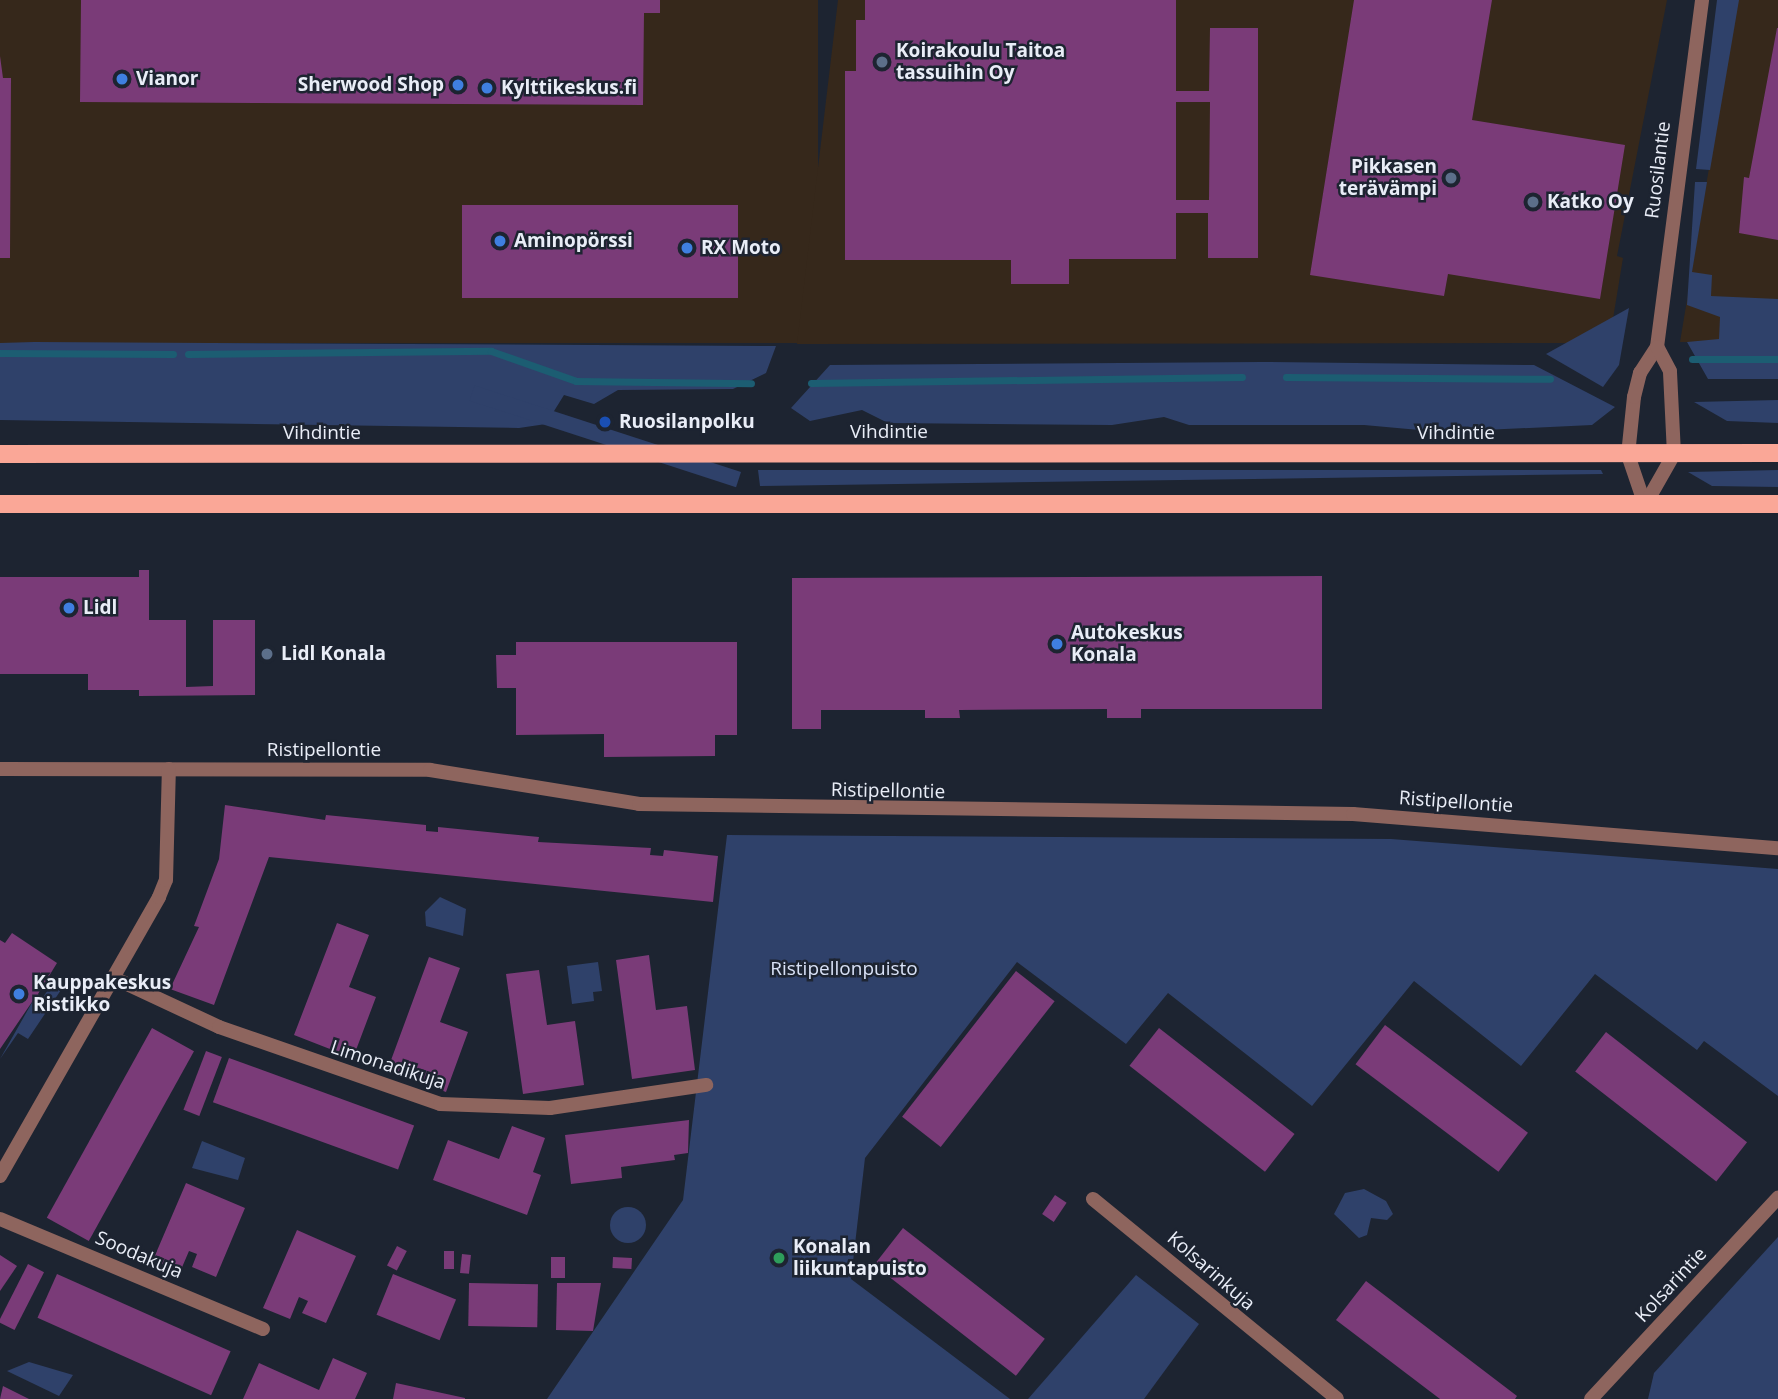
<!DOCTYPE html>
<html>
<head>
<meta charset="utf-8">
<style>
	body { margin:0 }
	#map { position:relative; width:1778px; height:1399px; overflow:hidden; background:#1d2431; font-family:"Open Sans",sans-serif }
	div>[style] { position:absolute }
	.industrial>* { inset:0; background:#36281b; transform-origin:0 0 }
	.green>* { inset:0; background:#2f416a; transform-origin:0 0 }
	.round { border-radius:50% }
	.stream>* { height:7px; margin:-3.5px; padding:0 3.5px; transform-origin:3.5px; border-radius:3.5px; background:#1c5d72 }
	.building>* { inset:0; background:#7a3b78; transform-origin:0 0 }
	.minor>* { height:14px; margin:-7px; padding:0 7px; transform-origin:7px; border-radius:7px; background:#8e655e }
	.tertiary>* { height:14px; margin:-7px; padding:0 7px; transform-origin:7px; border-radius:7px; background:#8e655e }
	.primary>* { height:18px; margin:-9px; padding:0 9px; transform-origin:9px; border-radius:9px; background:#faa797 }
	.dots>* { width:19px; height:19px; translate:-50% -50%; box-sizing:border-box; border:4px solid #1d2431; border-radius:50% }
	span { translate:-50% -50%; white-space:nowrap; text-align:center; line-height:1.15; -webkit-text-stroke:5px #1d2431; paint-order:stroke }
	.poi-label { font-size:19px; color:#e9edf7; font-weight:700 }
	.left { translate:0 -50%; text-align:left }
	.right { translate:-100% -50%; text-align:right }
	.street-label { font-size:19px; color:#e9edf7 }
	.park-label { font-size:19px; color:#d8e1f6 }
</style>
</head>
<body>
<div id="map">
	<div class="industrial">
		<div style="left:0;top:0;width:818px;height:343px"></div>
		<div style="clip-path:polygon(838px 0,1667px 0,1617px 256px,1623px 258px,1609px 343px,797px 344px)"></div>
		<div style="clip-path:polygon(1721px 0,1778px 0,1778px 342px,1680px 342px,1725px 72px)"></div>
	</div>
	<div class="green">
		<div style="clip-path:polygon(1717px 0,1739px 0,1710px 170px,1696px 169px)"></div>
		<div style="clip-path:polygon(1695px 182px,1707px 182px,1692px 272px,1712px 275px,1711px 296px,1778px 299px,1778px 379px,1708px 379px,1687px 342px,1719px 339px,1720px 317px,1687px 305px)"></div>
		<div style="clip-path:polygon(1629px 308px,1619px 365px,1603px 387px,1546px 354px)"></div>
		<div style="clip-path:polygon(0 343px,34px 342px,776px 346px,766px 373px,733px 389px,618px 390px,594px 404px,564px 395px,546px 424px,519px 428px,0 420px)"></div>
		<div style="clip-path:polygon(1261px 362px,1534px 365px,1615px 407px,1592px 425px,1441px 432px,1364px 425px,1189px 425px,1164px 417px,1112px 425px,888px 423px,862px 410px,810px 421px,791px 408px,830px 365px)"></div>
		<div style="clip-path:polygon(1778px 400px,1778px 423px,1727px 421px,1694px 402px)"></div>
		<div style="clip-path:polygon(758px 470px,1601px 470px,1603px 474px,760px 486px)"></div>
		<div style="clip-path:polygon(1778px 470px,1778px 487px,1712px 486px,1688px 472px)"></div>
		<div style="left:741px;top:472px;width:16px;height:280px;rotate:108deg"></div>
		<div style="clip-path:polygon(727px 835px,1391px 839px,1778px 869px,1778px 1096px,1704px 1041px,1697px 1050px,1595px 974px,1521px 1066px,1414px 981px,1312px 1106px,1168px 993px,1126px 1044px,1017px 962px,865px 1158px,851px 1279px,1010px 1399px,547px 1399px,683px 1200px)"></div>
		<div style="clip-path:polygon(440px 897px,466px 909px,463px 936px,426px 926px,425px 912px)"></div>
		<div style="clip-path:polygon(598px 962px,602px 991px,593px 992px,594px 1001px,572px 1004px,567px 966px)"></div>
		<div style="clip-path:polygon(56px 979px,65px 984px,28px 1039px,18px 1033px,0 1059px,34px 999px,36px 1009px,47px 1006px,43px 997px)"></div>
		<div style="clip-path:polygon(202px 1141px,245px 1158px,238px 1180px,192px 1168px)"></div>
		<div style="clip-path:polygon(1364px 1189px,1386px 1201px,1393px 1214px,1387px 1220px,1371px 1218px,1367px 1235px,1359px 1238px,1334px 1214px,1345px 1193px)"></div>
		<div class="round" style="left:610px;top:1207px;width:36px;height:36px"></div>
		<div style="clip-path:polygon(1778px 1237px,1778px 1399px,1648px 1399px,1654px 1373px)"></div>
		<div style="clip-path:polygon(1136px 1275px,1199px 1324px,1144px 1399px,1028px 1399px)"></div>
		<div style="clip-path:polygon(29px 1362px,73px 1375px,59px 1396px,7px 1371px)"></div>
	</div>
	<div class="stream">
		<div style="left:0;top:353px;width:173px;rotate:0.3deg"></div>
		<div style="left:188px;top:354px;width:303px;rotate:-0.6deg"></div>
		<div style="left:491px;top:351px;width:90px;rotate:19.4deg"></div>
		<div style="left:576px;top:381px;width:175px;rotate:0.7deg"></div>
		<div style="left:1692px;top:359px;width:86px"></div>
		<div style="left:1286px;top:377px;width:264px;rotate:0.4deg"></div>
		<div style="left:811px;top:383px;width:431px;rotate:-0.8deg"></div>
	</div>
	<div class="building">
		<div style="clip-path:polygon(81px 0,660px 0,660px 13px,644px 13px,643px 105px,80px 102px)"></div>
		<div style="clip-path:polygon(evenodd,865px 0,1176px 0,1176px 91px,1209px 91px,1210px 28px,1258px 28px,1258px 258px,1208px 258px,1208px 213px,1176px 213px,1176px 259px,1069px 259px,1069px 284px,1011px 284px,1011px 260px,845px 260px,845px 71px,856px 71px,856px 20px,865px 20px,865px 0,1176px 102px,1210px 102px,1209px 200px,1176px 200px,1176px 102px)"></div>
		<div style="clip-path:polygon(1354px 0,1492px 0,1472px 120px,1625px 145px,1600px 299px,1448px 274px,1444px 296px,1310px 275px)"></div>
		<div style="clip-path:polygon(1777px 28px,1778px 28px,1778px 240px,1739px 233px,1744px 177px,1749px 178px)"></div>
		<div style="clip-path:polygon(0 56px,3px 78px,11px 78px,10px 258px,0 258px)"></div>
		<div style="left:462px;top:205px;width:276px;height:93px"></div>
		<div style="clip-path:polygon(139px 570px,149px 570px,149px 620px,186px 620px,186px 687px,213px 686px,213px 620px,255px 620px,255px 695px,139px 696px,139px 690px,88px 690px,88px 674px,0 674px,0 577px,139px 577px)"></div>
		<div style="clip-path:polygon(1322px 576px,1322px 709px,1141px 709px,1141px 718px,1107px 718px,1107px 709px,959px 710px,960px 718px,925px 718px,925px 710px,821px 710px,821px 729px,792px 729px,792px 578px)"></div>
		<div style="clip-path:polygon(516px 642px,737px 642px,737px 735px,715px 735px,715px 756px,604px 757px,604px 734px,516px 735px,516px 688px,497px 688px,496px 655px,516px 655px)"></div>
		<div style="clip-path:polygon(225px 805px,325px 820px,326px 815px,426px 825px,426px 831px,438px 832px,438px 827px,539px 837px,538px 842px,651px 848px,650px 855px,663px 856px,664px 850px,718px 856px,713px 902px,269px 857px,214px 1005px,170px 989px,199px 927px,194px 926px,219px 859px)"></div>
		<div style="clip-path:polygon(337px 923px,369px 935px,349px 987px,376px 997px,353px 1058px,294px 1035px)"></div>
		<div style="clip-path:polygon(12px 933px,57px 963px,38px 994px,47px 1006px,39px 1010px,34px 999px,0 1049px,0 940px,5px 943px)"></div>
		<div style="clip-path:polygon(649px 955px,656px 1010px,687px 1006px,695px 1070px,632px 1079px,616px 960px)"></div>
		<div style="clip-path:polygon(429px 957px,460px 968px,440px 1022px,468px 1032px,446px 1092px,387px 1071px)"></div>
		<div style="clip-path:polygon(539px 970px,547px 1025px,575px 1021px,584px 1085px,523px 1094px,506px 974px)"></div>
		<div style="left:1016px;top:971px;width:49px;height:185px;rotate:38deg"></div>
		<div style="left:1385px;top:1025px;width:179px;height:49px;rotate:37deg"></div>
		<div style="left:152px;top:1028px;width:48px;height:217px;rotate:29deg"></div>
		<div style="left:1159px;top:1028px;width:172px;height:48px;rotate:38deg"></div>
		<div style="left:1606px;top:1032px;width:179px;height:50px;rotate:38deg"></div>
		<div style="left:206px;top:1051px;width:17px;height:63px;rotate:21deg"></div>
		<div style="left:229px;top:1058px;width:197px;height:47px;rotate:20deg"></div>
		<div style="clip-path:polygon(689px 1120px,688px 1153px,674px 1155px,675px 1160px,621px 1167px,622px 1178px,571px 1184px,565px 1135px)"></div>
		<div style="clip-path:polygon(512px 1126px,545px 1138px,533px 1172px,541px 1175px,527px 1215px,433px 1180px,448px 1140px,499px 1159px)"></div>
		<div style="clip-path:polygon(186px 1183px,245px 1208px,216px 1277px,192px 1267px,197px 1254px,189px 1251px,180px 1272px,153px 1260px)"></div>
		<div style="left:1055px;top:1195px;width:14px;height:23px;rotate:34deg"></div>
		<div style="left:903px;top:1228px;width:180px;height:47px;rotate:38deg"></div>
		<div style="clip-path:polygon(297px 1230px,356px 1256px,326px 1323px,302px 1313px,308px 1301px,299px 1297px,290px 1319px,263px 1308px)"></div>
		<div style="left:397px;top:1246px;width:11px;height:22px;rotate:27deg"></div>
		<div style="left:444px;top:1251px;width:10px;height:18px"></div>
		<div style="left:462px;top:1254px;width:9px;height:19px;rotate:6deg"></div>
		<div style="clip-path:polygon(0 1255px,17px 1266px,0 1291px)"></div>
		<div style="left:551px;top:1257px;width:14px;height:21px"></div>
		<div style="left:613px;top:1257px;width:19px;height:11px;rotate:3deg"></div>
		<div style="left:28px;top:1264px;width:18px;height:65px;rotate:27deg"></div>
		<div style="left:57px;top:1274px;width:190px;height:48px;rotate:24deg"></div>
		<div style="left:393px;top:1274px;width:68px;height:44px;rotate:22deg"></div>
		<div style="clip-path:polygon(1366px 1281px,1517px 1396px,1515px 1399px,1440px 1399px,1336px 1320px)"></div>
		<div style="left:469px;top:1283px;width:69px;height:43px;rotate:1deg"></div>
		<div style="clip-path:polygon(557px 1283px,601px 1283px,593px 1331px,556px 1330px)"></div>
		<div style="clip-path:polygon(333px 1358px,367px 1373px,355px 1399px,243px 1399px,259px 1363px,319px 1390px)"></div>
		<div style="clip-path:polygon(396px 1383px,465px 1398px,465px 1399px,393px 1399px)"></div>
		<div style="clip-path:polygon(3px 1386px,29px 1399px,0 1399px)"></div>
	</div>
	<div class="minor">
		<div style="left:0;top:769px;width:430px;rotate:0.1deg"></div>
		<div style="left:430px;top:770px;width:212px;rotate:9.2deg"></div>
		<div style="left:639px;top:804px;width:714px;rotate:0.8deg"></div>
		<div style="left:1353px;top:814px;width:426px;rotate:4.6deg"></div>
		<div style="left:114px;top:978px;width:116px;rotate:25deg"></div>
		<div style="left:219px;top:1027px;width:234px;rotate:19.2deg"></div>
		<div style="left:440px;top:1104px;width:110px;rotate:2.1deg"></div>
		<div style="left:550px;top:1108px;width:158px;rotate:-8.4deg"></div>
		<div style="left:0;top:1176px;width:321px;rotate:-60.3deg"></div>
		<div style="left:159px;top:897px;width:18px;rotate:-68deg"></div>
		<div style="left:166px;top:880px;width:111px;rotate:-88.5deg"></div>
		<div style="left:1093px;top:1199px;width:315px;rotate:39.3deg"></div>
		<div style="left:0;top:1219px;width:285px;rotate:22.7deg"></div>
		<div style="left:1591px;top:1399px;width:275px;rotate:-47.1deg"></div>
	</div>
	<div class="tertiary">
		<div style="left:1645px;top:505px;width:53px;rotate:-108.8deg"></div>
		<div style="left:1628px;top:455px;width:58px;rotate:-84.1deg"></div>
		<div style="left:1634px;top:397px;width:25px;rotate:-76deg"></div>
		<div style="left:1640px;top:373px;width:31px;rotate:-57deg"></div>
		<div style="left:1657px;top:347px;width:350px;rotate:-82.6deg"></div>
		<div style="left:1645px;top:505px;width:59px;rotate:-60.4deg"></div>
		<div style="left:1674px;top:454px;width:83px;rotate:-92.8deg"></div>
		<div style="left:1670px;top:371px;width:27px;rotate:-118deg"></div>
	</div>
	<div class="primary">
		<div style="left:0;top:454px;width:1778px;rotate:-0.03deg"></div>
		<div style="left:0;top:504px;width:1778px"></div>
	</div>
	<div class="dots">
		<div style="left:882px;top:62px;background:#5c6f8a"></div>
		<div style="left:122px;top:79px;background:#3f7fe0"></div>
		<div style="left:458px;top:85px;background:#3f7fe0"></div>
		<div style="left:487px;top:88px;background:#3f7fe0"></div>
		<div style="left:1451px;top:178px;background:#5c6f8a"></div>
		<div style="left:1533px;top:202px;background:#5c6f8a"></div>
		<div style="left:500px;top:241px;background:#3f7fe0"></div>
		<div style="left:687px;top:248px;background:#3f7fe0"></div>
		<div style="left:605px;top:422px;background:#1a4fb4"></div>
		<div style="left:69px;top:608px;background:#3f7fe0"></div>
		<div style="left:1057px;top:644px;background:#3f7fe0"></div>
		<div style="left:267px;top:654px;background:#5c6f8a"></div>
		<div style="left:19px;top:994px;background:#3f7fe0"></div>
		<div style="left:779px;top:1258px;background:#2e9e5b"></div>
	</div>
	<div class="poi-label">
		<span class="left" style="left:896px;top:62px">Koirakoulu Taitoa<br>tassuihin Oy</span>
		<span class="left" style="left:136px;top:79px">Vianor</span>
		<span class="right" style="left:444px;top:85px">Sherwood Shop</span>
		<span class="left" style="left:501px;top:88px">Kylttikeskus.fi</span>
		<span class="right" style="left:1437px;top:178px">Pikkasen<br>terävämpi</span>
		<span class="left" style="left:1547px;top:202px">Katko Oy</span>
		<span class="left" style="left:514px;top:241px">Aminopörssi</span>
		<span class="left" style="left:701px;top:248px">RX Moto</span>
		<span class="left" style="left:619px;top:422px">Ruosilanpolku</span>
		<span class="left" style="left:83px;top:608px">Lidl</span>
		<span class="left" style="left:1071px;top:644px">Autokeskus<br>Konala</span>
		<span class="left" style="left:281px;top:654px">Lidl Konala</span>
		<span class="left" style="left:33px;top:994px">Kauppakeskus<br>Ristikko</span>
		<span class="left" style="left:793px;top:1258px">Konalan<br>liikuntapuisto</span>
	</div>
	<div class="street-label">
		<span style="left:1658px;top:170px;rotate:-83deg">Ruosilantie</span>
		<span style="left:889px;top:432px">Vihdintie</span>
		<span style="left:322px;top:433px">Vihdintie</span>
		<span style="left:1456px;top:433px">Vihdintie</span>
		<span style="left:324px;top:750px">Ristipellontie</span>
		<span style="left:888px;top:791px;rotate:1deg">Ristipellontie</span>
		<span style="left:1456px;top:802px;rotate:4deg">Ristipellontie</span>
		<span style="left:388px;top:1065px;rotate:18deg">Limonadikuja</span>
		<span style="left:139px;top:1255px;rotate:23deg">Soodakuja</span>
		<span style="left:1211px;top:1271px;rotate:41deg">Kolsarinkuja</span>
		<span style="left:1671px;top:1285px;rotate:-47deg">Kolsarintie</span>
	</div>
	<div class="park-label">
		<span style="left:844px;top:969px">Ristipellonpuisto</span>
	</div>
</div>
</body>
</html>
